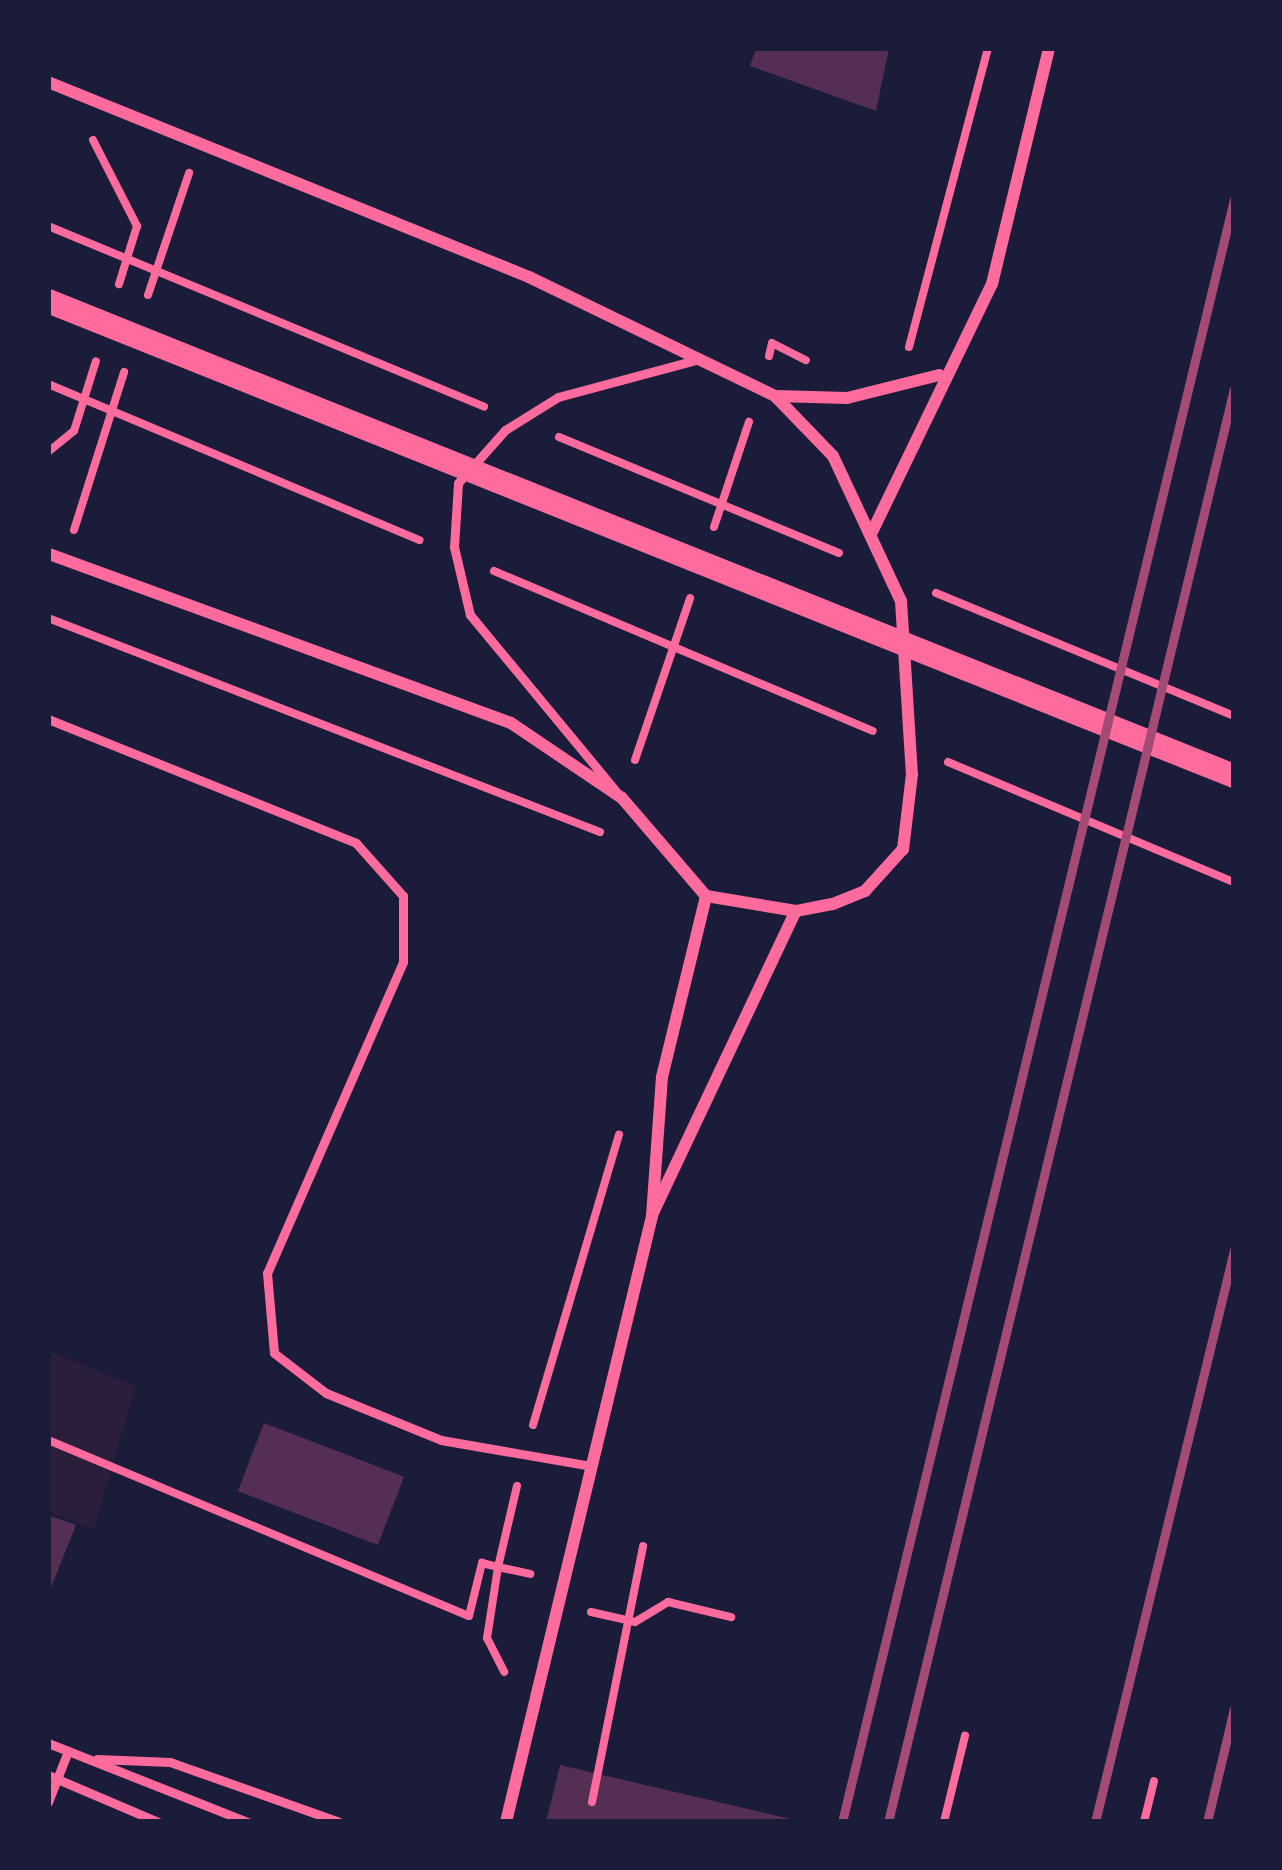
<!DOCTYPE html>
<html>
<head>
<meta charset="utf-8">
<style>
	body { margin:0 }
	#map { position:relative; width:1282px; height:1870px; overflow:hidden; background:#1b1b3a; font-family:Montserrat,sans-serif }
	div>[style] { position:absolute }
	.green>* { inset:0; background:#2a1e3b }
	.building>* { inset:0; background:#542f53; transform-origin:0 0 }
	.path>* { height:8px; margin:-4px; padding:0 4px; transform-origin:4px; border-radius:4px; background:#ff6b9d }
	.service>* { height:9px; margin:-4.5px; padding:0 4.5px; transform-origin:4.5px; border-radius:4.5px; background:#ff6b9d }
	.minor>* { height:12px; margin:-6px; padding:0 6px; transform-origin:6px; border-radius:6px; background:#ff6b9d }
	.secondary>* { height:24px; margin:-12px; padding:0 12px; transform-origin:12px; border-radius:12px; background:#ff6b9d }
	.rail>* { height:9px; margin:-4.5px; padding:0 4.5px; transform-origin:4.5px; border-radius:4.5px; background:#a44b75 }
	span { translate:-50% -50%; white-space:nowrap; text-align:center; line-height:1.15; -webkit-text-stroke:9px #1b1b3a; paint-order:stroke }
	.frame { position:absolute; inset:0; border:51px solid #1b1b3a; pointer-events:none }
</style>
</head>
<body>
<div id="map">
	<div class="green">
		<div style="clip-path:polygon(48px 1351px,136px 1386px,94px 1529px,48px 1512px)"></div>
	</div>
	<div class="building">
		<div style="clip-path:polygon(756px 48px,889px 48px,876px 111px,750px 66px)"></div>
		<div style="left:264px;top:1423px;width:150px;height:73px;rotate:21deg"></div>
		<div style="clip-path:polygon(48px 1515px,76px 1525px,48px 1595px)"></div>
		<div style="clip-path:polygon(560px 1765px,795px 1820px,795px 1822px,546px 1822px)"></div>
	</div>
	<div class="path">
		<div style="left:93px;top:140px;width:97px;rotate:62.9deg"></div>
		<div style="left:137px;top:226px;width:61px;rotate:107.2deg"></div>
		<div style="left:48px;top:226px;width:472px;rotate:22.5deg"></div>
		<div style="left:148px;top:295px;width:129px;rotate:-71.4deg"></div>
		<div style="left:909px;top:347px;width:309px;rotate:-75.2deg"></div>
		<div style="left:769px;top:356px;width:13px;rotate:-77deg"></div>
		<div style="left:772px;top:343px;width:38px;rotate:27deg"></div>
		<div style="left:48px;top:384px;width:403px;rotate:22.8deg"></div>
		<div style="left:559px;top:437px;width:303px;rotate:22.5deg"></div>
		<div style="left:48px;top:452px;width:33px;rotate:-39deg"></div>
		<div style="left:74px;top:431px;width:73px;rotate:-72.6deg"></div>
		<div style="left:714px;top:527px;width:111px;rotate:-71.6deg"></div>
		<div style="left:74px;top:530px;width:166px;rotate:-72.4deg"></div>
		<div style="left:494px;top:571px;width:411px;rotate:22.9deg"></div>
		<div style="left:936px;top:593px;width:322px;rotate:22.4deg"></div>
		<div style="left:48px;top:618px;width:592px;rotate:21.19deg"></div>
		<div style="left:635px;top:760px;width:171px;rotate:-71.2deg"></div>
		<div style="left:948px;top:762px;width:310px;rotate:22.8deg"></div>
		<div style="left:533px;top:1425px;width:303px;rotate:-73.5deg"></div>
		<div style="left:48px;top:1440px;width:456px;rotate:22.7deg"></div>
		<div style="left:469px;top:1616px;width:55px;rotate:-76.2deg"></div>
		<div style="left:482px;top:1563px;width:16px;rotate:14deg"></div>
		<div style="left:498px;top:1567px;width:72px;rotate:98.8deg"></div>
		<div style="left:487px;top:1638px;width:38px;rotate:63deg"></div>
		<div style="left:517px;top:1486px;width:83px;rotate:103.2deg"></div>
		<div style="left:498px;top:1567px;width:33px;rotate:12deg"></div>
		<div style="left:591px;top:1612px;width:45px;rotate:12.8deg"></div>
		<div style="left:635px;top:1622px;width:39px;rotate:-31deg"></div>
		<div style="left:668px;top:1602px;width:65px;rotate:13.4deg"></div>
		<div style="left:592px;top:1802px;width:261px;rotate:-78.7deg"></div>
		<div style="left:944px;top:1822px;width:89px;rotate:-76.3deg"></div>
		<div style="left:1144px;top:1822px;width:42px;rotate:-76.3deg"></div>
	</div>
	<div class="service">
		<div style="left:48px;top:719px;width:332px;rotate:21.9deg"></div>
		<div style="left:356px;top:843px;width:71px;rotate:48.4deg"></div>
		<div style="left:403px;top:896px;width:66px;rotate:90deg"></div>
		<div style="left:403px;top:962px;width:339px;rotate:113.6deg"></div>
		<div style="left:267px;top:1273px;width:80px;rotate:85deg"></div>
		<div style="left:274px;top:1353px;width:66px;rotate:37.6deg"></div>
		<div style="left:326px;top:1393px;width:124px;rotate:22.2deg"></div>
		<div style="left:441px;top:1440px;width:152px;rotate:9.8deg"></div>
		<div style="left:615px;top:790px;width:227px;rotate:-129.6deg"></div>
		<div style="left:470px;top:615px;width:70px;rotate:-103.2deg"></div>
		<div style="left:454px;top:547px;width:64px;rotate:-86.4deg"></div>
		<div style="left:458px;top:483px;width:71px;rotate:-48.4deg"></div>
		<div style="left:505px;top:430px;width:62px;rotate:-31.9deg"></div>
		<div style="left:558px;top:397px;width:147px;rotate:-15deg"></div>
		<div style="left:48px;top:1743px;width:215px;rotate:21.6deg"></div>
		<div style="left:97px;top:1759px;width:73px;rotate:2.4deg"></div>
		<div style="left:170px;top:1762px;width:179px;rotate:19.5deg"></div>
		<div style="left:48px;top:1775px;width:120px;rotate:23.1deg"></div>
		<div style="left:48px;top:1802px;width:55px;rotate:-68.6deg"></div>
	</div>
	<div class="minor">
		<div style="left:48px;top:82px;width:519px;rotate:22.07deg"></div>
		<div style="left:529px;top:277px;width:273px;rotate:25.8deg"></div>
		<div style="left:775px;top:396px;width:83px;rotate:46deg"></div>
		<div style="left:833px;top:456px;width:160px;rotate:64.9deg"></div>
		<div style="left:901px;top:601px;width:173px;rotate:86.4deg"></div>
		<div style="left:912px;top:774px;width:76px;rotate:96.8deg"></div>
		<div style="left:903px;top:849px;width:57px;rotate:132.1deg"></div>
		<div style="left:865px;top:891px;width:35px;rotate:158deg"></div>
		<div style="left:832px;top:904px;width:37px;rotate:169deg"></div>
		<div style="left:796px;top:911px;width:91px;rotate:-170.5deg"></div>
		<div style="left:706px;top:896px;width:129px;rotate:-130.6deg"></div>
		<div style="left:622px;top:798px;width:134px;rotate:-146deg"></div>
		<div style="left:511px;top:723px;width:493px;rotate:-159.9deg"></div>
		<div style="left:776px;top:396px;width:71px;rotate:1.6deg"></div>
		<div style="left:847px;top:398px;width:95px;rotate:-14deg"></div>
		<div style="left:872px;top:532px;width:276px;rotate:-64.2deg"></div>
		<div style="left:992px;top:284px;width:243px;rotate:-76.4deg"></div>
		<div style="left:652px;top:1215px;width:336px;rotate:-64.7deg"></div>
		<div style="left:506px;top:1822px;width:623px;rotate:-76.45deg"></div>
		<div style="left:652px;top:1216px;width:139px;rotate:-85.9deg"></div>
		<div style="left:662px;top:1077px;width:186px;rotate:-76.3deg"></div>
	</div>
	<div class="secondary">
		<div style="left:48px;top:301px;width:1278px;rotate:21.83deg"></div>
	</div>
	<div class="rail">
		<div style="left:842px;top:1822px;width:1670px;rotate:-76.42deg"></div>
		<div style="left:888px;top:1822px;width:1474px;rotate:-76.43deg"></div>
		<div style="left:1095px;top:1822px;width:589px;rotate:-76.34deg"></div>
		<div style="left:1207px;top:1822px;width:116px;rotate:-76.6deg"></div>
	</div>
	<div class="frame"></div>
</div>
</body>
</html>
